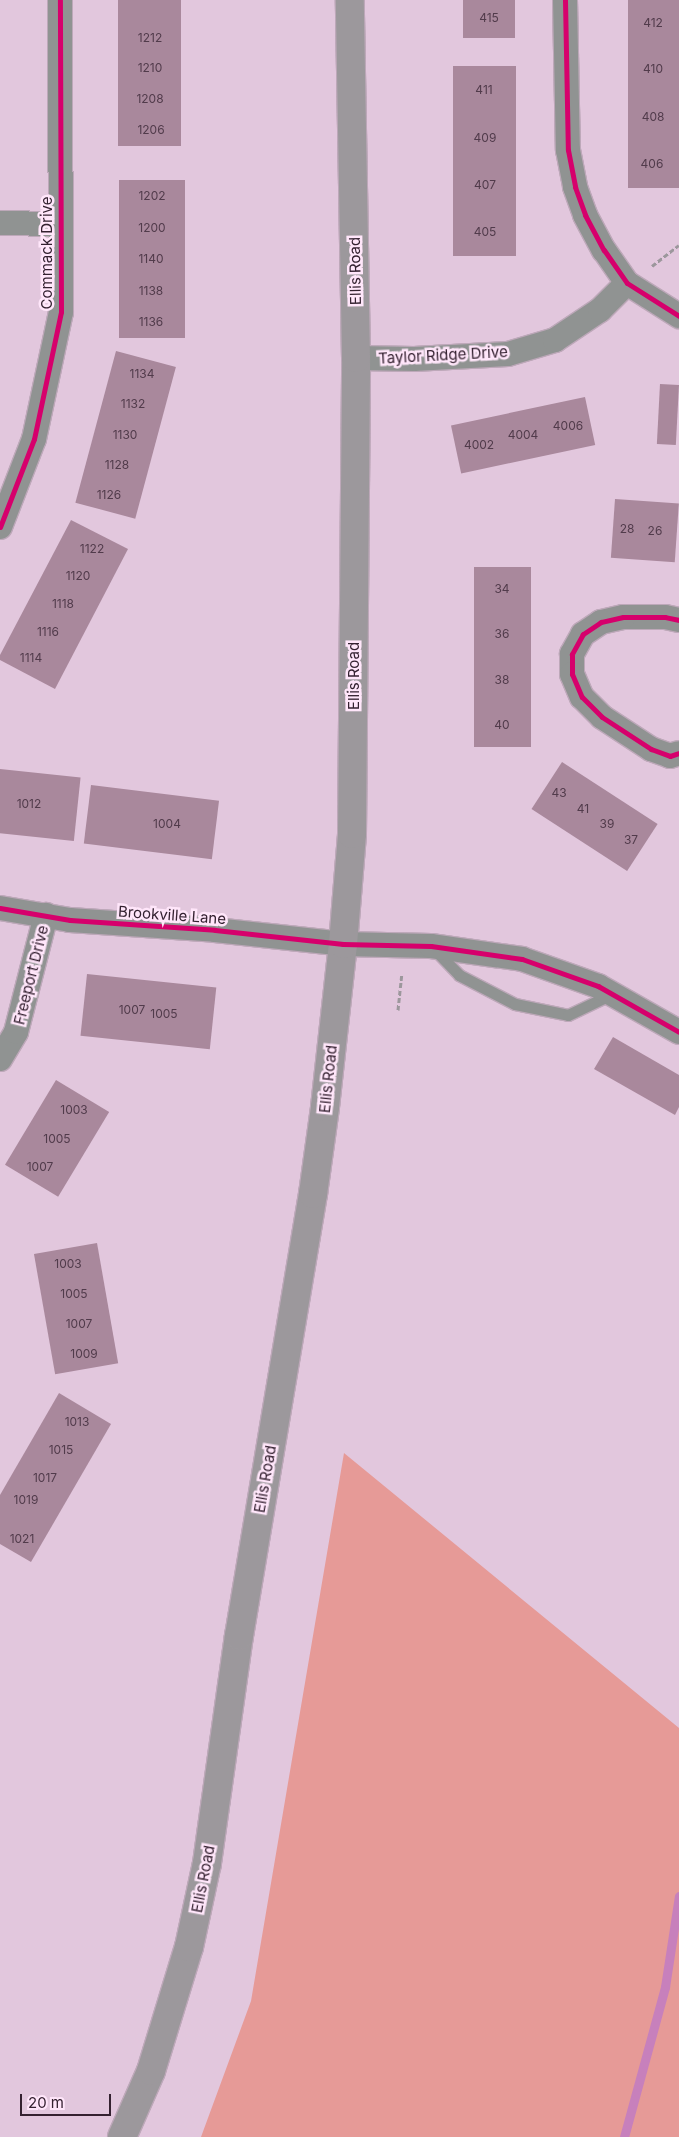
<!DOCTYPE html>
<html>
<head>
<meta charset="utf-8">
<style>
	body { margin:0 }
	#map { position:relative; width:679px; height:2137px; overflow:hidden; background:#e2c7dd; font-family:Inter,sans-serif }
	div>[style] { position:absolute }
	.forest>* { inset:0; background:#e69a97 }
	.stream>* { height:9px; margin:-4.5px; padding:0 4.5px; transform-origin:4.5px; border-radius:4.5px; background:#c780bc }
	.building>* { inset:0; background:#a9889c; transform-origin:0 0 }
	.path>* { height:3px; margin-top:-1.5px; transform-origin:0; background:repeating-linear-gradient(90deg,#9c979c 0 5px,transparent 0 7.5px) }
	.roads { filter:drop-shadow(1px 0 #bda8b9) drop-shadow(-1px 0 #bda8b9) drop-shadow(0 1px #bda8b9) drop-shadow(0 -1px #bda8b9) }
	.lane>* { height:11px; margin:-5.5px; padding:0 5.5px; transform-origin:5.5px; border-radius:5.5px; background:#909392 }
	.street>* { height:24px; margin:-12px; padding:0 12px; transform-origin:12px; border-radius:12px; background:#909392 }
	.secondary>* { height:28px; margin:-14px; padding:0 14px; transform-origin:14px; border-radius:14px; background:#9c989c }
	.cycleway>* { height:5px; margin:-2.5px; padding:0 2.5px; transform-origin:2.5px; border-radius:2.5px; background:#d6006c }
	span { translate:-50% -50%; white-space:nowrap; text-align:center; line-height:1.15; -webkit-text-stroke:5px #ffe6fa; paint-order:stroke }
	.number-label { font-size:12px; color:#513b4b }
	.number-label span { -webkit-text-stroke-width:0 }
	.street-label { font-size:15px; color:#342130 }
	.scale { position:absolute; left:20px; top:2094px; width:91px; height:22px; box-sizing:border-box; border:2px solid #342130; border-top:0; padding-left:6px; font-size:15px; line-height:18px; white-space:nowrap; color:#342130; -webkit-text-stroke:4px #ffe6fa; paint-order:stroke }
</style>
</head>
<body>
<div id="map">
	<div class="forest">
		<div style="clip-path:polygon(344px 1453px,679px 1728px,679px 2137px,201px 2137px,251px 2001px)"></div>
	</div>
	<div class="stream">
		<div style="left:624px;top:2137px;width:156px;rotate:-74.7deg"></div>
		<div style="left:665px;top:1987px;width:92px;rotate:-81.3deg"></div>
	</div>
	<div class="building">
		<div style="left:118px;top:0;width:63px;height:146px"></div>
		<div style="left:463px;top:0;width:52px;height:38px"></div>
		<div style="left:628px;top:0;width:51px;height:188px"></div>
		<div style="left:453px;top:66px;width:63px;height:190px"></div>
		<div style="left:119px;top:180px;width:66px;height:158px"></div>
		<div style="left:116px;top:351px;width:62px;height:157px;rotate:15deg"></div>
		<div style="left:660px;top:384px;width:19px;height:60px;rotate:3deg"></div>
		<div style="left:585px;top:397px;width:49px;height:137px;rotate:78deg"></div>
		<div style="left:615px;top:499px;width:64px;height:59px;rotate:4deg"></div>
		<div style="clip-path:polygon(71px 520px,128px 549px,55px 689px,0 660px,0 655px)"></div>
		<div style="left:474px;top:567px;width:57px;height:180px"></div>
		<div style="left:562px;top:762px;width:114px;height:56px;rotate:33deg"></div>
		<div style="left:0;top:769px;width:81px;height:64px;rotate:6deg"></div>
		<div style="left:91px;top:785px;width:129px;height:59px;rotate:7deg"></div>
		<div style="left:87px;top:974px;width:130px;height:62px;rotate:6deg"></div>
		<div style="clip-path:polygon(613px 1037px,679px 1075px,679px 1107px,675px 1115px,594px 1069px)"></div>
		<div style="left:56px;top:1080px;width:62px;height:99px;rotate:31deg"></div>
		<div style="left:97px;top:1243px;width:122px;height:64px;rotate:80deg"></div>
		<div style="clip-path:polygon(59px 1393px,111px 1424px,31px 1562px,0 1544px,0 1495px)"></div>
	</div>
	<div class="path">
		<div style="left:652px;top:266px;width:34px;rotate:-38deg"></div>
		<div style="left:398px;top:1010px;width:37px;rotate:-84deg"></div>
	</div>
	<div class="roads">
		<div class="lane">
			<div style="left:435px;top:950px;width:35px;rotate:46deg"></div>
			<div style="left:459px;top:975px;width:63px;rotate:27.4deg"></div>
			<div style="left:515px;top:1004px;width:54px;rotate:11.7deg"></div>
			<div style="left:568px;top:1015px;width:49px;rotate:-25.5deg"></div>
		</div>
		<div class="street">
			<div style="left:565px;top:0;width:150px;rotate:88.9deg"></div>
			<div style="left:568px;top:150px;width:38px;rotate:79deg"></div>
			<div style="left:575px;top:187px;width:30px;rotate:70deg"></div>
			<div style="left:585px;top:215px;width:40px;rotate:62deg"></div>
			<div style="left:604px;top:250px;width:40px;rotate:55.1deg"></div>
			<div style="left:627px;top:283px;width:62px;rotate:32.4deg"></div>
			<div style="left:0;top:223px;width:60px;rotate:1deg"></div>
			<div style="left:356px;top:358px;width:58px;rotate:1deg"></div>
			<div style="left:414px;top:359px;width:94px;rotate:-3deg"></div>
			<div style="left:508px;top:354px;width:49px;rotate:-16.6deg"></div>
			<div style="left:555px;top:340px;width:54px;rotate:-33.7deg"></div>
			<div style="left:600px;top:310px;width:38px;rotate:-45deg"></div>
			<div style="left:0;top:527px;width:94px;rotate:-68.9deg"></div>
			<div style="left:34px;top:439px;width:130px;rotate:-78deg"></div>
			<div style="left:61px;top:312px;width:312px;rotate:-90.2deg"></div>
			<div style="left:679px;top:620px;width:14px;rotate:-168deg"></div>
			<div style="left:665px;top:617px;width:42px;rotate:180deg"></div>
			<div style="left:623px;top:617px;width:23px;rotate:167deg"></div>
			<div style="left:601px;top:622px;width:22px;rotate:146deg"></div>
			<div style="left:583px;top:634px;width:23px;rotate:119deg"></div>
			<div style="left:572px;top:654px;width:20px;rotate:90deg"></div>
			<div style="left:572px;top:674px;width:25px;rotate:67deg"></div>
			<div style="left:582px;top:697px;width:28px;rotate:45deg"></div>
			<div style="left:602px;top:717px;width:59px;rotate:33.1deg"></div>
			<div style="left:651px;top:749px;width:20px;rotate:20deg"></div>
			<div style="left:670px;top:756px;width:9px;rotate:-18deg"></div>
			<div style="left:0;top:908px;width:71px;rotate:9.7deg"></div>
			<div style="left:70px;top:920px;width:145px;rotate:3.9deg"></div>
			<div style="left:215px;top:930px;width:129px;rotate:6.2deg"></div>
			<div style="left:343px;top:944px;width:88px;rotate:1.3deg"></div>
			<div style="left:431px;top:946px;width:92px;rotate:8.1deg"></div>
			<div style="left:522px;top:959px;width:81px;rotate:19.6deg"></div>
			<div style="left:598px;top:986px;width:93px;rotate:29.6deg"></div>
			<div style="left:0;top:1059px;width:31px;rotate:-59deg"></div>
			<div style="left:16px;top:1032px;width:121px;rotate:-75.6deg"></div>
		</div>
		<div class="secondary">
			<div style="left:122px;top:2137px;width:72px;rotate:-66.3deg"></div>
			<div style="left:151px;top:2071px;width:130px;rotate:-73deg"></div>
			<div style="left:189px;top:1947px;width:86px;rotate:-77.9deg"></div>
			<div style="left:207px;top:1863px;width:229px;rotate:-82deg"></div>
			<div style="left:239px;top:1636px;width:448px;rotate:-80.5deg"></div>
			<div style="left:313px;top:1194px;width:88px;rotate:-82.1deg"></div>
			<div style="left:325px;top:1107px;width:164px;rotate:-83.7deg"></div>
			<div style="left:343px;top:944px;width:110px;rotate:-85.3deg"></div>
			<div style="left:352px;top:834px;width:476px;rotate:-89.5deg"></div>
			<div style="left:356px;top:358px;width:358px;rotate:-91deg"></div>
		</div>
	</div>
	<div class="cycleway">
		<div style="left:565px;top:0;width:150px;rotate:88.9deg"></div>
		<div style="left:568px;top:150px;width:38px;rotate:79deg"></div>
		<div style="left:575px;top:187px;width:30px;rotate:70deg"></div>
		<div style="left:585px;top:215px;width:40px;rotate:62deg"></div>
		<div style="left:604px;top:250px;width:40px;rotate:55.1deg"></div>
		<div style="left:627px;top:283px;width:62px;rotate:32.4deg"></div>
		<div style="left:0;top:527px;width:94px;rotate:-68.9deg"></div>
		<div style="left:34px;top:439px;width:130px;rotate:-78deg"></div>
		<div style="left:61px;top:312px;width:312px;rotate:-90.2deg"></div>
		<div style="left:679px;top:620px;width:14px;rotate:-168deg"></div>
		<div style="left:665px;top:617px;width:42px;rotate:180deg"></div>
		<div style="left:623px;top:617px;width:23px;rotate:167deg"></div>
		<div style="left:601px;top:622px;width:22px;rotate:146deg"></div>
		<div style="left:583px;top:634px;width:23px;rotate:119deg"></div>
		<div style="left:572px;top:654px;width:20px;rotate:90deg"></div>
		<div style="left:572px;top:674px;width:25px;rotate:67deg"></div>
		<div style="left:582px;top:697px;width:28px;rotate:45deg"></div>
		<div style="left:602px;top:717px;width:59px;rotate:33.1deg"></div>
		<div style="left:651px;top:749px;width:20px;rotate:20deg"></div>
		<div style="left:670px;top:756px;width:9px;rotate:-18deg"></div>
		<div style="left:0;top:908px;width:71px;rotate:9.7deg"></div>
		<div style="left:70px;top:920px;width:145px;rotate:3.9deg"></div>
		<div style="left:215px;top:930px;width:129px;rotate:6.2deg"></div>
		<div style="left:343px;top:944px;width:88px;rotate:1.3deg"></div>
		<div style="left:431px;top:946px;width:92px;rotate:8.1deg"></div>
		<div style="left:522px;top:959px;width:81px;rotate:19.6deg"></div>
		<div style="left:598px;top:986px;width:93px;rotate:29.6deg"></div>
	</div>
	<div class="number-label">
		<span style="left:489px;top:18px">415</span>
		<span style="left:653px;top:23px">412</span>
		<span style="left:150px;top:38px">1212</span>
		<span style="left:150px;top:68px">1210</span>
		<span style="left:653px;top:69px">410</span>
		<span style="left:484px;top:90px">411</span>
		<span style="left:150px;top:99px">1208</span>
		<span style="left:653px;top:117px">408</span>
		<span style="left:151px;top:130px">1206</span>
		<span style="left:485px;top:138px">409</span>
		<span style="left:652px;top:164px">406</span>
		<span style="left:485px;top:185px">407</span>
		<span style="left:152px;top:196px">1202</span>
		<span style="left:152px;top:228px">1200</span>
		<span style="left:485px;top:232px">405</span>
		<span style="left:151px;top:259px">1140</span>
		<span style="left:151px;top:291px">1138</span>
		<span style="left:151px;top:322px">1136</span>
		<span style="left:142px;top:374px">1134</span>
		<span style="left:133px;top:404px">1132</span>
		<span style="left:568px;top:426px">4006</span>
		<span style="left:125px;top:435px">1130</span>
		<span style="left:523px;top:435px">4004</span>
		<span style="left:479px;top:445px">4002</span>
		<span style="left:117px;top:465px">1128</span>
		<span style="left:109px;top:495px">1126</span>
		<span style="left:627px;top:529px">28</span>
		<span style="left:655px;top:531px">26</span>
		<span style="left:92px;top:549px">1122</span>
		<span style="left:78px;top:576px">1120</span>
		<span style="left:502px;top:589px">34</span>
		<span style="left:63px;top:604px">1118</span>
		<span style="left:48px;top:632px">1116</span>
		<span style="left:502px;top:634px">36</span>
		<span style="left:31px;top:658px">1114</span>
		<span style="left:502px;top:680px">38</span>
		<span style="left:502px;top:725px">40</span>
		<span style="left:559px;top:793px">43</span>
		<span style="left:29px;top:804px">1012</span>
		<span style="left:583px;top:809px">41</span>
		<span style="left:167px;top:824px">1004</span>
		<span style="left:607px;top:824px">39</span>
		<span style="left:631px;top:840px">37</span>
		<span style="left:132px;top:1010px">1007</span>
		<span style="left:164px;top:1014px">1005</span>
		<span style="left:74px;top:1110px">1003</span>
		<span style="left:57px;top:1139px">1005</span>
		<span style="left:40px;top:1167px">1007</span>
		<span style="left:68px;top:1264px">1003</span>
		<span style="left:74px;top:1294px">1005</span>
		<span style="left:79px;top:1324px">1007</span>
		<span style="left:84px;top:1354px">1009</span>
		<span style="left:77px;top:1422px">1013</span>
		<span style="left:61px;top:1450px">1015</span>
		<span style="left:45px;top:1478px">1017</span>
		<span style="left:26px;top:1500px">1019</span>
		<span style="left:22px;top:1539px">1021</span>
	</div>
	<div class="street-label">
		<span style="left:47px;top:253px;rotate:-90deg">Commack Drive</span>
		<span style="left:355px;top:271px;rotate:-91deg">Ellis Road</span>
		<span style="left:443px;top:355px;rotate:-3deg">Taylor Ridge Drive</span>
		<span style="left:354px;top:676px;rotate:-90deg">Ellis Road</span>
		<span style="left:172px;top:915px;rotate:4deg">Brookville Lane</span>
		<span style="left:31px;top:975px;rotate:-76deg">Freeport Drive</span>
		<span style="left:328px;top:1079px;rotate:-84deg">Ellis Road</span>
		<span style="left:265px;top:1479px;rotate:-80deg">Ellis Road</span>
		<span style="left:203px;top:1879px;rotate:-79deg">Ellis Road</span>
	</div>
	<div class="scale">20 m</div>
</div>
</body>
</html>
